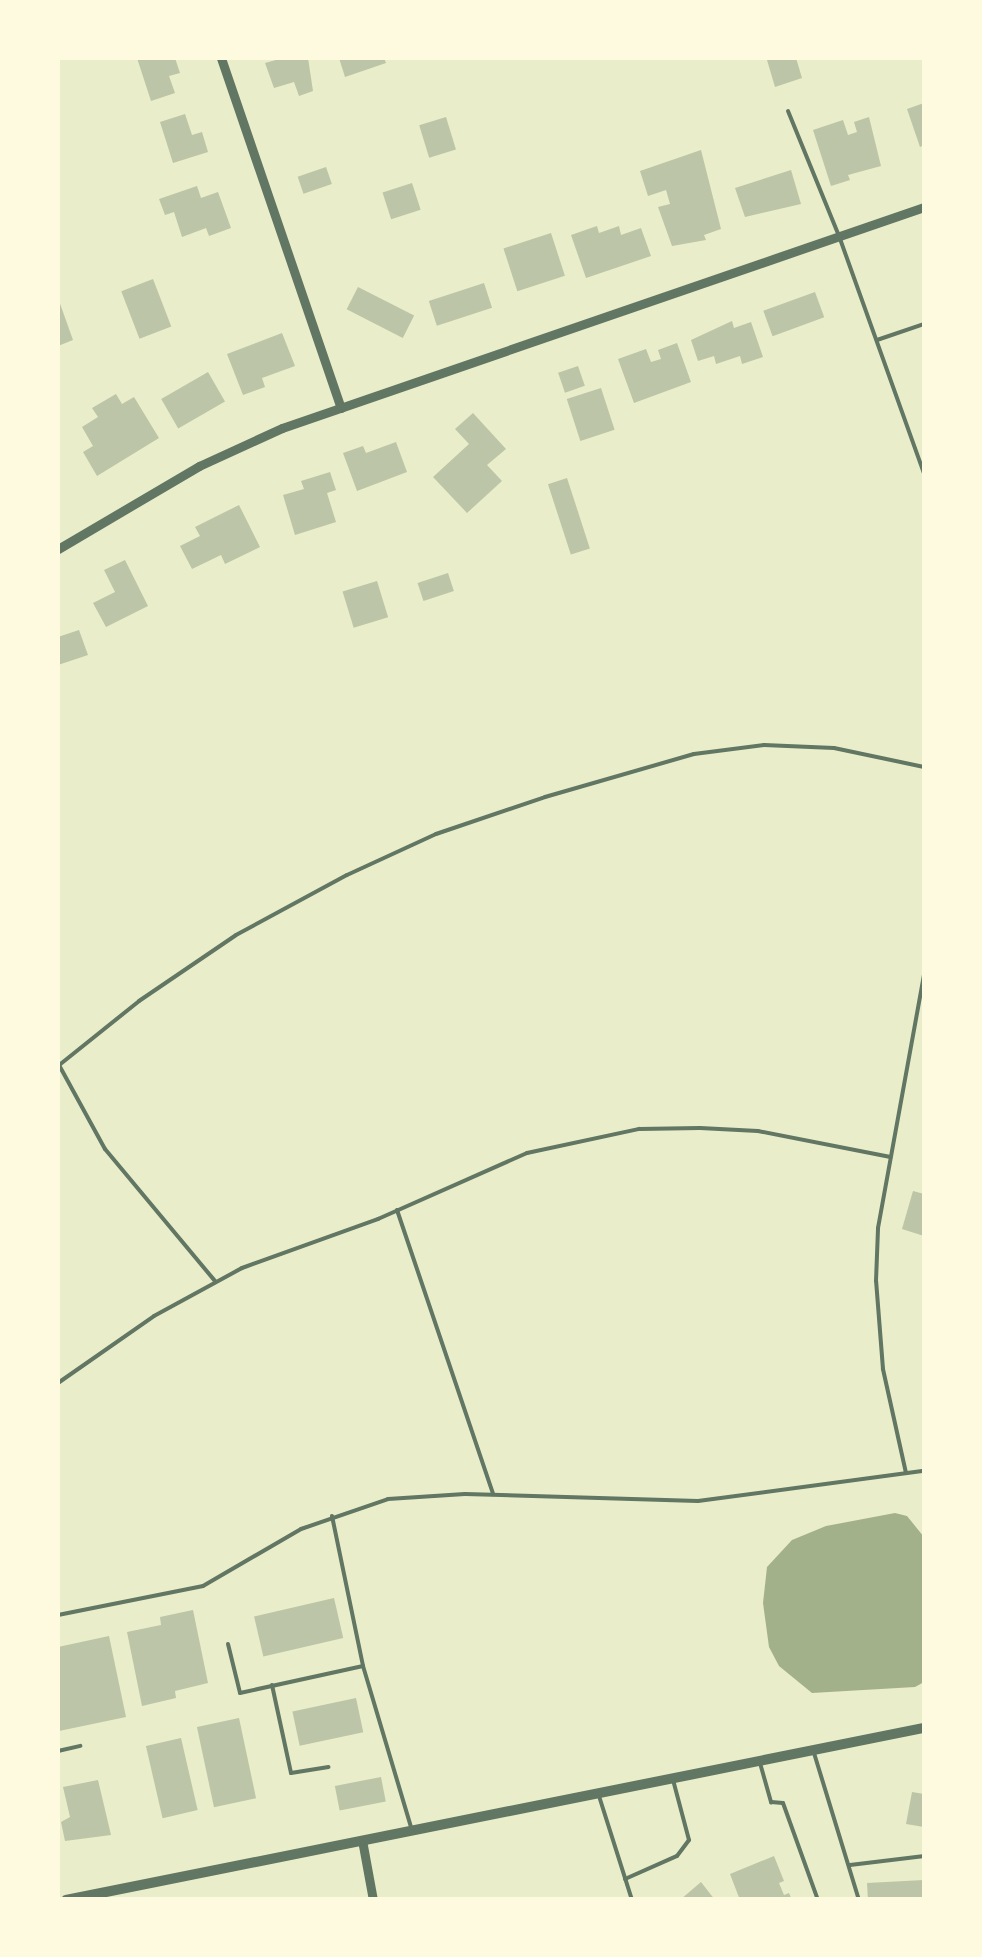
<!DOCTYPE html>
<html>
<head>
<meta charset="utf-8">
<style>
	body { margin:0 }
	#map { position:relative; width:982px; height:1957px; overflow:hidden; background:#e9edc9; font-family:"Golos Text",sans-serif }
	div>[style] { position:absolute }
	.water>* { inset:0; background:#a3b18a }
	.building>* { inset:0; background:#bcc5a7; transform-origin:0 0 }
	.service>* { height:4px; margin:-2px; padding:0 2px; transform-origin:2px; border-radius:2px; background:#617663 }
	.minor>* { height:9px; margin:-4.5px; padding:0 4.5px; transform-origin:4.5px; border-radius:4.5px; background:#617663 }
	.tertiary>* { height:10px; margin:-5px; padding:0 5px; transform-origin:5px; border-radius:5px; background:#617663 }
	span { translate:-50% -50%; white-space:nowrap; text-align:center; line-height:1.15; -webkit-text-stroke:9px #fefae0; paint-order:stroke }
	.frame { position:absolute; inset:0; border:60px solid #fefae0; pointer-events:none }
</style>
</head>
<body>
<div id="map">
	<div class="water">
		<div style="clip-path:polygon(895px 1513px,907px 1516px,924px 1537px,924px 1682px,915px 1687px,812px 1693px,779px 1666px,769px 1647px,763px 1603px,767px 1567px,792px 1540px,826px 1526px)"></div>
	</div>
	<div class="building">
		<div style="clip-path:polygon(137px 58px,175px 58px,180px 73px,169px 76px,175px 93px,151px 101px)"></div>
		<div style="clip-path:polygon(283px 58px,308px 58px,313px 91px,299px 96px,294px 82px,274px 88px,265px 63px)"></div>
		<div style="clip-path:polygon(339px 58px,384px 58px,386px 63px,345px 77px)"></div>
		<div style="clip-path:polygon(796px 58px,802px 78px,775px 87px,767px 60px)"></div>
		<div style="clip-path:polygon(924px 103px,924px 145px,920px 147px,907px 109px)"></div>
		<div style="clip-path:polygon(185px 114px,192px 135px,202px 132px,208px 152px,173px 163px,160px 122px)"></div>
		<div style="left:446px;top:117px;width:34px;height:28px;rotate:73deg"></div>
		<div style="clip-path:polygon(869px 117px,881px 166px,848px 175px,850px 180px,831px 186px,813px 130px,843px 120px,848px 135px,857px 132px,854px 122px)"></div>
		<div style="clip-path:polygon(701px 150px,721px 229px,704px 235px,706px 240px,672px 246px,658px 207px,670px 204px,666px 190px,648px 196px,640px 171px)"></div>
		<div style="left:326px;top:167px;width:18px;height:30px;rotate:71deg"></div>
		<div style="clip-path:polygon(791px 170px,801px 204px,745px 217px,735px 188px)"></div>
		<div style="left:412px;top:183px;width:28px;height:31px;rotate:72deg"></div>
		<div style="clip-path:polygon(197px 186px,201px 198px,218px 192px,231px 228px,209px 236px,206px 228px,182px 237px,174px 212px,165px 215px,159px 199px)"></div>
		<div style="clip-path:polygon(597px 226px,599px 233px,619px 226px,621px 235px,641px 228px,651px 256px,586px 278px,571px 235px)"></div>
		<div style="left:551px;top:233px;width:45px;height:50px;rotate:72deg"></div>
		<div style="left:153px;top:279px;width:51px;height:34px;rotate:69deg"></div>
		<div style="left:484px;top:283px;width:26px;height:58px;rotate:72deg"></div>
		<div style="left:358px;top:287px;width:63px;height:25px;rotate:27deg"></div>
		<div style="left:815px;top:292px;width:27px;height:55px;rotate:70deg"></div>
		<div style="clip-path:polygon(58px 298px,73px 340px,58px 346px)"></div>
		<div style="clip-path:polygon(732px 321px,734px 328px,751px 322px,763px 357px,742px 364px,740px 356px,716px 364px,714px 356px,698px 361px,691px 340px)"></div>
		<div style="clip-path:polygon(282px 333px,295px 366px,262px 378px,265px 387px,243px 395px,227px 354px)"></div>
		<div style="clip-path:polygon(677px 343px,691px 382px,634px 403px,618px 359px,646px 349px,651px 362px,661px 359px,658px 350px)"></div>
		<div style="left:578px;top:366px;width:21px;height:21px;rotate:71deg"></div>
		<div style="left:208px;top:372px;width:34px;height:54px;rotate:60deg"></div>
		<div style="left:601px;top:388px;width:44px;height:36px;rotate:72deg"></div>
		<div style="clip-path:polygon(116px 394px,122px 404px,134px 397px,159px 438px,97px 476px,83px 452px,93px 446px,82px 427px,98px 417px,92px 408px)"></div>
		<div style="clip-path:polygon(473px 413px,506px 449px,487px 465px,502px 481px,467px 513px,433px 477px,469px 444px,455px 429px)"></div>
		<div style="clip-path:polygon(396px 442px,407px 472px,357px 491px,343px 453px,363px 446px,366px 453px)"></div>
		<div style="clip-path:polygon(330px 472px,336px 490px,327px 493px,336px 522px,295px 535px,283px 495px,304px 489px,301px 481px)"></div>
		<div style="left:567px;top:478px;width:74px;height:20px;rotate:72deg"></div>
		<div style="clip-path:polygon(239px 505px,260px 547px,225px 564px,221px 555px,192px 569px,180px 546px,200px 536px,195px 527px)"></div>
		<div style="clip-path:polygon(125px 560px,148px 606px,106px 627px,93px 603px,115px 592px,104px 570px)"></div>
		<div style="left:448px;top:573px;width:19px;height:32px;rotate:72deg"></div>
		<div style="left:377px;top:581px;width:38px;height:36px;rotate:73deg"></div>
		<div style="clip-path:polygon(79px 630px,88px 655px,58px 665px,58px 637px)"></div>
		<div style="clip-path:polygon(913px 1191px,924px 1194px,924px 1236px,902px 1229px)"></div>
		<div style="left:334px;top:1598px;width:41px;height:82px;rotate:77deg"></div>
		<div style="clip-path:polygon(193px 1610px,208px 1683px,175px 1691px,176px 1698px,142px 1706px,127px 1632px,161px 1625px,160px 1617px)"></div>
		<div style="clip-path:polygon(109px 1636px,126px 1717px,59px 1731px,58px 1647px)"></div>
		<div style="left:356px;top:1698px;width:35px;height:65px;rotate:78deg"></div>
		<div style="left:239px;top:1718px;width:82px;height:43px;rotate:78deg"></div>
		<div style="left:181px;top:1738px;width:74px;height:36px;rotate:77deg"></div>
		<div style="left:381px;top:1777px;width:25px;height:47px;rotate:79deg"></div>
		<div style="clip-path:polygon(98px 1780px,111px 1835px,65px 1841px,61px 1822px,70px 1817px,63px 1787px)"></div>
		<div style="clip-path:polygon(912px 1792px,924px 1794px,924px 1827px,906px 1824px)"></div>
		<div style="clip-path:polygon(774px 1856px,784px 1881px,779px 1883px,784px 1895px,789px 1893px,792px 1900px,740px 1900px,730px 1874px)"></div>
		<div style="clip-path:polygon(924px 1880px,924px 1900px,868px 1900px,867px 1883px)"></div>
		<div style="clip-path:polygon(701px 1882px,715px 1900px,680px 1900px)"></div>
	</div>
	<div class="service">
		<div style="left:788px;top:111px;width:135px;rotate:67.8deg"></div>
		<div style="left:839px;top:236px;width:253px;rotate:70.3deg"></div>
		<div style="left:877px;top:340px;width:50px;rotate:-18.8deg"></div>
		<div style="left:59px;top:1065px;width:96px;rotate:61.3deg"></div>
		<div style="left:105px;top:1149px;width:172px;rotate:50.2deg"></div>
		<div style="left:58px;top:1066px;width:104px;rotate:-38.7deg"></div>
		<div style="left:139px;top:1001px;width:117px;rotate:-34.2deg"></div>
		<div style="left:236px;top:935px;width:126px;rotate:-28.4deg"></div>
		<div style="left:347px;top:875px;width:98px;rotate:-24.7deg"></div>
		<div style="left:436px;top:834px;width:115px;rotate:-18.7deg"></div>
		<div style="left:545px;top:797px;width:155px;rotate:-16.1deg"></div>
		<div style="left:694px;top:754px;width:71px;rotate:-7.3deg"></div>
		<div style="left:764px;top:745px;width:70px;rotate:2.5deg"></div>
		<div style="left:834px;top:748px;width:92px;rotate:11.9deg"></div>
		<div style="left:397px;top:1210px;width:300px;rotate:71.3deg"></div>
		<div style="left:58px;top:1383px;width:117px;rotate:-34.9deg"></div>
		<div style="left:154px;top:1316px;width:100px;rotate:-28.6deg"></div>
		<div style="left:242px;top:1268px;width:145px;rotate:-19.8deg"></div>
		<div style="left:378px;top:1219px;width:163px;rotate:-23.9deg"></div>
		<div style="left:527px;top:1153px;width:115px;rotate:-12.1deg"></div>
		<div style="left:639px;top:1129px;width:61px;rotate:-0.9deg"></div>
		<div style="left:700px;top:1128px;width:58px;rotate:3deg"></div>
		<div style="left:758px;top:1131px;width:135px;rotate:11.1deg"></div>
		<div style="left:906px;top:1473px;width:107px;rotate:-102.5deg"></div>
		<div style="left:883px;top:1369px;width:88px;rotate:-94.5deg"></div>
		<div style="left:876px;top:1281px;width:53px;rotate:-87.8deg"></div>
		<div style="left:878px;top:1228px;width:257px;rotate:-79.7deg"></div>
		<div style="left:332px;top:1516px;width:153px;rotate:78.3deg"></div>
		<div style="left:363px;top:1666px;width:171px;rotate:73.4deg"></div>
		<div style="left:58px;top:1615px;width:148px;rotate:-11.3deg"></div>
		<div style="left:203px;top:1586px;width:113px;rotate:-30.2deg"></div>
		<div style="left:301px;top:1529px;width:92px;rotate:-19deg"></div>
		<div style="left:388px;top:1499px;width:77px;rotate:-3.7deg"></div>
		<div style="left:465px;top:1494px;width:233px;rotate:1.7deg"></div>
		<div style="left:698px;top:1501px;width:228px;rotate:-7.6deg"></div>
		<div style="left:228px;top:1644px;width:50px;rotate:76.2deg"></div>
		<div style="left:240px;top:1693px;width:126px;rotate:-12.4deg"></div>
		<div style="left:272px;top:1685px;width:90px;rotate:77.8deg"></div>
		<div style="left:291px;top:1773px;width:38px;rotate:-9deg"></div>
		<div style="left:58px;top:1751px;width:23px;rotate:-13deg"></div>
		<div style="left:814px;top:1753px;width:154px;rotate:73deg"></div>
		<div style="left:760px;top:1763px;width:41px;rotate:74.2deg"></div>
		<div style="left:771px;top:1802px;width:12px;rotate:5deg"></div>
		<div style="left:783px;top:1803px;width:103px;rotate:70.2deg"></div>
		<div style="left:599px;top:1796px;width:109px;rotate:72.4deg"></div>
		<div style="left:850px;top:1865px;width:75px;rotate:-6.9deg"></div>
		<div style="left:625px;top:1879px;width:57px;rotate:-23.9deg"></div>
		<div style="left:677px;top:1856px;width:20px;rotate:-53deg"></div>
		<div style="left:689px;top:1840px;width:62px;rotate:-104.9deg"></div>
	</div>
	<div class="minor">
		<div style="left:221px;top:58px;width:370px;rotate:71.1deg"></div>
		<div style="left:58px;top:549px;width:164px;rotate:-30.5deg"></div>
		<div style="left:199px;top:466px;width:91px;rotate:-24.6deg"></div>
		<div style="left:282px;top:428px;width:679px;rotate:-19deg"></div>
		<div style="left:362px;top:1840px;width:61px;rotate:79.6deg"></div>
	</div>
	<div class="tertiary">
		<div style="left:66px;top:1900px;width:875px;rotate:-11.34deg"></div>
	</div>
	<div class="frame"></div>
</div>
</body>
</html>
